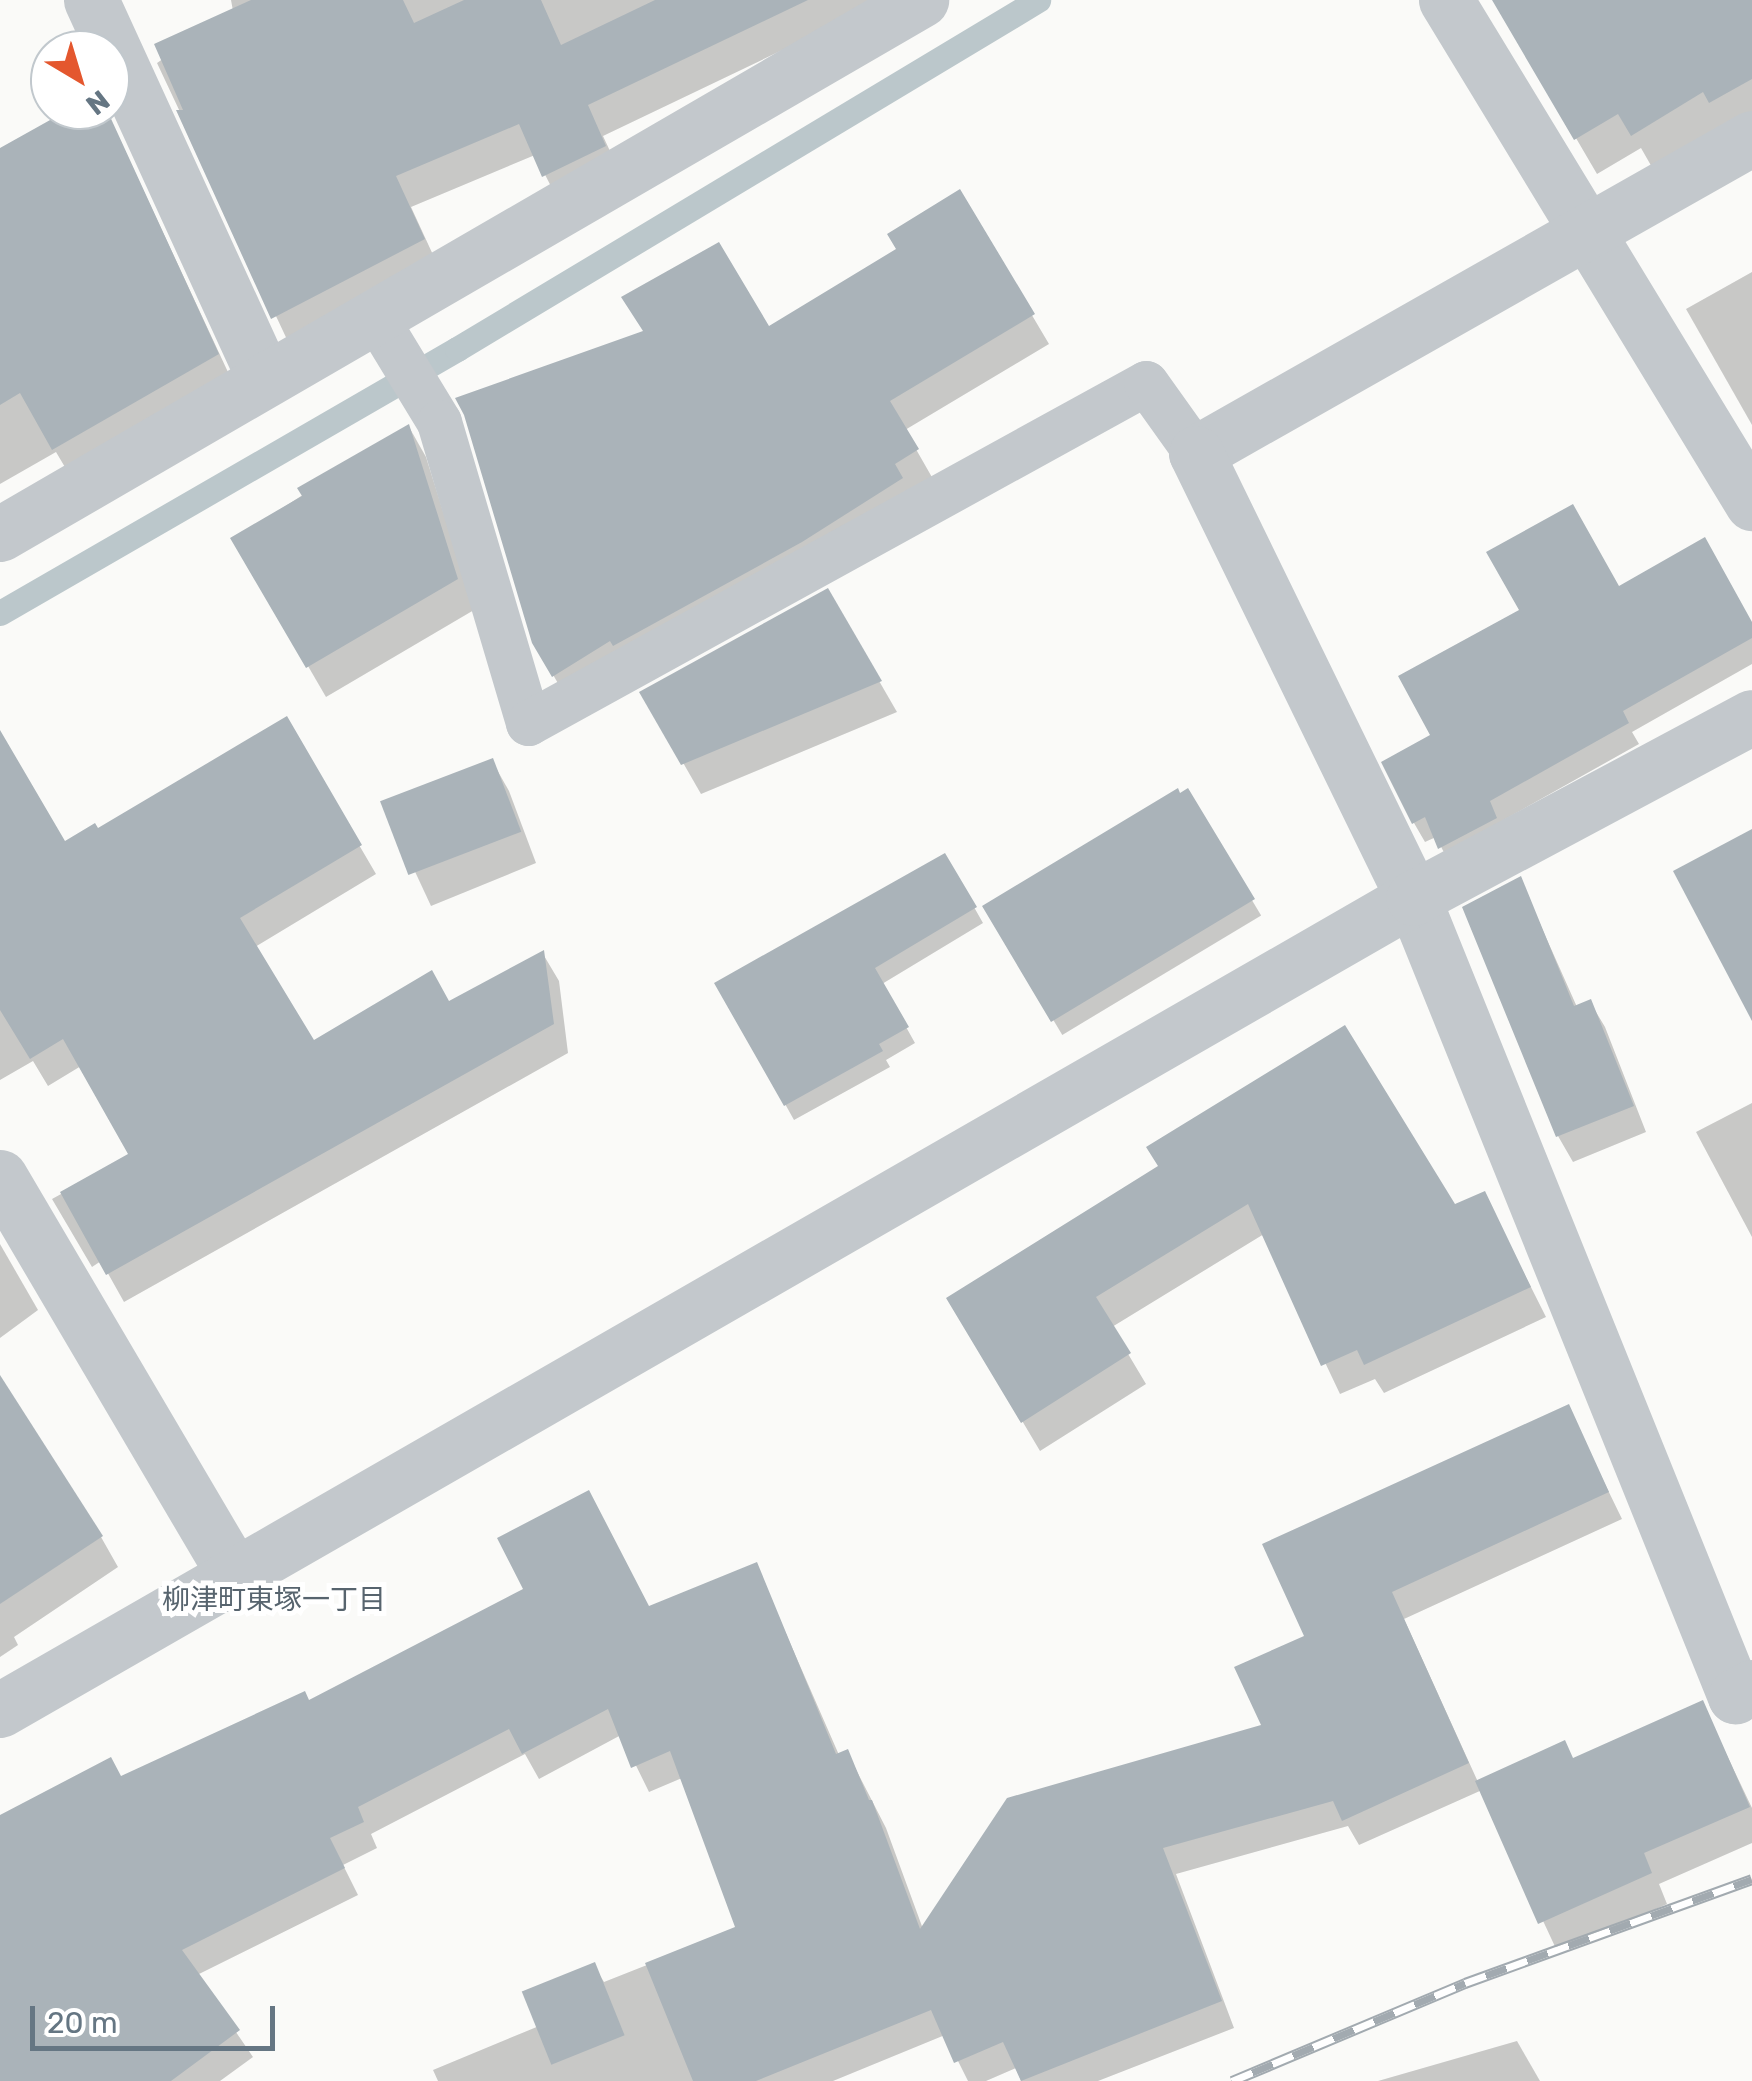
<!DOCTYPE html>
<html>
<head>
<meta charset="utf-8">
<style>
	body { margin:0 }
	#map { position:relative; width:1752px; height:2081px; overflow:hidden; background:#fafaf8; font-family:Rubik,"Noto Sans JP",sans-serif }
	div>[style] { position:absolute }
	.shadow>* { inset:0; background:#0003; transform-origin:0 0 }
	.stream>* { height:25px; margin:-12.5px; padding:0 12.5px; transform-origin:12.5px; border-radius:12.5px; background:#bbc7cb }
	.building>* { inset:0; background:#aab3b9; transform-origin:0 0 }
	.service>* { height:45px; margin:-22.5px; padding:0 22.5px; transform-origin:22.5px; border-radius:22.5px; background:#c3c8cc }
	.minor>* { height:55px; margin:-27.5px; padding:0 27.5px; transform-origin:27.5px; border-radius:27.5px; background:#c3c8cc }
	.tertiary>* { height:55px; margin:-27.5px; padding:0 27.5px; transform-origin:27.5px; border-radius:27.5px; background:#c3c8cc }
	.rail>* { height:11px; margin-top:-5.5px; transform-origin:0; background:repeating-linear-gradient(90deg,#fff 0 22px,#a2aab0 0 44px); box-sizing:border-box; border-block:2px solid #a2aab0 }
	span { translate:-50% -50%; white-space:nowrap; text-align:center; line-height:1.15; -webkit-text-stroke:10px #fff; paint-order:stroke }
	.neighbourhood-label { font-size:28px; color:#57646e }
	.north { position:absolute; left:30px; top:30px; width:100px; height:100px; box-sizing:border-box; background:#fff; border:2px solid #c1c8cd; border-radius:50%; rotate:142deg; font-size:28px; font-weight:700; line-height:40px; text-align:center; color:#657683 }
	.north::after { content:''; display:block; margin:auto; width:35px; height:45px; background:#e4572e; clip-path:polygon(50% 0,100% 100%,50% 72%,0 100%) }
	.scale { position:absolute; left:30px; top:2006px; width:245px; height:45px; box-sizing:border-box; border:5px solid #657683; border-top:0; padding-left:12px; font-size:30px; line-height:35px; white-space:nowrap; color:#657683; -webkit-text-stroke:8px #fff; paint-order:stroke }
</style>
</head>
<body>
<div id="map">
	<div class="shadow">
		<div style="clip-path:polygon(231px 0,869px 0,816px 34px,603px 136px,622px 177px,561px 206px,535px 155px,411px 207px,440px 270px,291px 348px,157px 63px,233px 11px)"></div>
		<div style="clip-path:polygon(1519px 0,1752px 0,1752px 125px,1653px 169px,1641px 148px,1597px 174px,1501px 10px)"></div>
		<div style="clip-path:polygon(74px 110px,106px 110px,234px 385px,72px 479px,56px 452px,0 484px,0 153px)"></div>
		<div style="clip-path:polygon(959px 192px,1049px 344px,905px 430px,933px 479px,570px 704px,534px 642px,768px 329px,899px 250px)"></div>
		<div style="clip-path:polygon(1752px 272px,1752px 425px,1686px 309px)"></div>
		<div style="clip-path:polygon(409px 427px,426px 457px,474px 610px,326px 697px,234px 539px)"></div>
		<div style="clip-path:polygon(1618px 589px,1752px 626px,1752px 664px,1632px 732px,1639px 744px,1500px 822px,1452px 868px,1436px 837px,1425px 842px,1414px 823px,1433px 736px)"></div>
		<div style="clip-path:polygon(827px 591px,897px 712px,701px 794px,643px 693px)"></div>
		<div style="clip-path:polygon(286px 720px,376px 874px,255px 947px,313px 1044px,448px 1004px,543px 954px,559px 981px,568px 1053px,124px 1302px,101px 1261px,92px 1267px,52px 1199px,132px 1155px,81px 1066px,48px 1086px,33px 1061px,0 1080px,0 735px,64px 845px,98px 832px)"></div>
		<div style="clip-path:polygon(492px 761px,509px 791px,536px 863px,431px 906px,384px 805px)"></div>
		<div style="left:1187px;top:792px;width:144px;height:232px;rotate:59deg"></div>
		<div style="clip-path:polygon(945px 856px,983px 923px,882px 984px,915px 1043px,886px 1060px,890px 1067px,794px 1120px,718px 984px)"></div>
		<div style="clip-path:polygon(1520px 879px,1577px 1007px,1590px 1002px,1605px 1027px,1646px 1132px,1573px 1162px,1558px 1136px)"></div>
		<div style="clip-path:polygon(1752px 1103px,1752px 1237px,1696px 1132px)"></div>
		<div style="clip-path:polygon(1161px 1168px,1454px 1208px,1484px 1194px,1546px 1317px,1384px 1393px,1375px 1379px,1340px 1394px,1264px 1234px,1112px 1327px,1146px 1384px,1040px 1451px,950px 1299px)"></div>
		<div style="clip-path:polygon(0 1244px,38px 1310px,0 1338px)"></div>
		<div style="clip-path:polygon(1568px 1408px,1622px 1519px,1404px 1619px,1478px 1782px,1574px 1760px,1702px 1703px,1752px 1808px,1752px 1843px,1659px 1884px,1667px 1904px,1558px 1953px,1482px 1790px,1359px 1845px,1348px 1826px,1176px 1874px,1234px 2028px,1098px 2081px,1021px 2081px,1016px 2068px,986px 2081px,968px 2081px,945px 2035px,833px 2081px,438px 2081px,433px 2070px,539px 2026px,594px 1966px,604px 1982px,738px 1929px,682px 1778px,649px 1792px,621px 1735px,539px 1779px,525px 1754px,371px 1834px,377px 1848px,343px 1865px,358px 1895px,197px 1975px,253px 2057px,220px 2081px,0 2081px,0 1818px,120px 1778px,309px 1703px,649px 1609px,756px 1565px,839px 1755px,847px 1752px,886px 1828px,923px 1929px,1265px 1727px,1307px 1637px)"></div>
		<div style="clip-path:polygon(0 1451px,101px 1537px,118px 1567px,14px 1637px,18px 1645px,0 1657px)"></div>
		<div style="clip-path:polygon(1517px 2041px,1540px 2081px,1378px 2081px)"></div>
	</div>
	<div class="stream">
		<div style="left:0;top:613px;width:528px;rotate:-30.01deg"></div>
		<div style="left:457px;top:349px;width:678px;rotate:-30.99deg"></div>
	</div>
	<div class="building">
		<div style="clip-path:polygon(251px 0,403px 0,414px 23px,464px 0,541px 0,561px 45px,655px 0,808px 0,588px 105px,606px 146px,542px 177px,519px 124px,396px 176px,425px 239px,271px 319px,176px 110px,183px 110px,154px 44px)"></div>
		<div style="clip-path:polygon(1492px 0,1752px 0,1752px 79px,1709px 103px,1703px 92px,1631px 136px,1618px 114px,1574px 140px)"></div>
		<div style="clip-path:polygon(68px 110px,107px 110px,219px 354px,52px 450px,20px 393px,0 405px,0 148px)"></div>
		<div style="clip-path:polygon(960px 189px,1035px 314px,890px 401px,919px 449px,895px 464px,903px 478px,802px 542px,613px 646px,610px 641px,552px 677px,532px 643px,464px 415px,455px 398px,643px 331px,621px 297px,719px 242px,769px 326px,896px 249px,887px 234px)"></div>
		<div style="clip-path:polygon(409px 424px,458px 579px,306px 668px,230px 538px,302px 496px,297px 488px)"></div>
		<div style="clip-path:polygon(1573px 504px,1619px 586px,1705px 537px,1752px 622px,1752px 638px,1623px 711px,1629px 723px,1490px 801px,1497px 818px,1438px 849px,1425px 817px,1412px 824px,1381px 762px,1430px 735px,1398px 676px,1519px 610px,1486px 552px)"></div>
		<div style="clip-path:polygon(828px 588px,882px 681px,681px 765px,639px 692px)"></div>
		<div style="clip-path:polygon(287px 716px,362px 845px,240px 918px,314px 1040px,432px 970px,449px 1001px,544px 950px,554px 1024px,106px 1275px,60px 1192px,128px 1154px,63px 1039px,30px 1059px,0 1010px,0 730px,65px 841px,95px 823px,98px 828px)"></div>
		<div style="left:493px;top:758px;width:79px;height:121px;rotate:69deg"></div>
		<div style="clip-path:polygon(1178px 788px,1180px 793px,1188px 788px,1255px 899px,1051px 1022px,982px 906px)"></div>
		<div style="clip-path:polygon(1752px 829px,1752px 1021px,1673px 871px)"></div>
		<div style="clip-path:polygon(945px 853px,977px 907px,875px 968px,909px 1027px,879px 1044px,883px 1051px,784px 1106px,714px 983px)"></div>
		<div style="clip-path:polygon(1521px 876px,1574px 1006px,1591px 999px,1634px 1106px,1556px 1137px,1462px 907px)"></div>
		<div style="clip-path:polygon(1345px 1025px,1455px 1204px,1485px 1191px,1531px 1287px,1364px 1365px,1357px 1350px,1321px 1366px,1248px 1204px,1096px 1297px,1131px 1353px,1021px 1423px,946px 1298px,1158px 1166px,1146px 1147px)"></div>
		<div style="clip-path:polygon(0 1375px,103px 1536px,0 1604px)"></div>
		<div style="clip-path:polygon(1569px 1404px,1609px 1492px,1392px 1592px,1469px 1763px,1342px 1821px,1333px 1801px,1163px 1848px,1222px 2001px,1021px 2081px,1003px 2042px,954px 2063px,931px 2010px,756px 2081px,693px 2081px,645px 1963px,735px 1927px,670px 1751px,631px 1768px,608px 1709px,522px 1754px,509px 1729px,358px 1807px,364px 1822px,330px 1838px,345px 1868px,182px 1950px,240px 2030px,171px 2081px,0 2081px,0 1815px,111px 1757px,121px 1776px,305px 1691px,309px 1700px,523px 1589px,497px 1538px,589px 1490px,649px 1606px,757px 1562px,836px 1754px,848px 1749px,869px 1800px,872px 1800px,920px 1929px,1007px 1798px,1261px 1725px,1234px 1667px,1304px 1636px,1262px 1544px)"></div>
		<div style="clip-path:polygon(1703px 1700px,1750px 1807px,1644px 1853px,1652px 1873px,1538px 1924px,1475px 1781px,1565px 1740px,1573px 1758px)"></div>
		<div style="left:595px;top:1962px;width:79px;height:79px;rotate:68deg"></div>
	</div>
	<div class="service">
		<div style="left:374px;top:315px;width:125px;rotate:58.7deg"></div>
		<div style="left:439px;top:422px;width:314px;rotate:73.5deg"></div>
		<div style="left:528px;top:723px;width:705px;rotate:-28.82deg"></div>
		<div style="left:1146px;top:383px;width:86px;rotate:54.5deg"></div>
	</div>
	<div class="minor">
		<div style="left:91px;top:0;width:416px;rotate:65.4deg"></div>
		<div style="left:1446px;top:0;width:589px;rotate:58.69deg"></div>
		<div style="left:1752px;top:138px;width:639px;rotate:150.47deg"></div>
		<div style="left:1196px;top:453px;width:495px;rotate:64deg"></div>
		<div style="left:1413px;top:898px;width:861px;rotate:68.03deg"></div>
		<div style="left:1735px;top:1696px;width:19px;rotate:-28deg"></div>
		<div style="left:0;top:534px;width:1065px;rotate:-30.11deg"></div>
		<div style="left:0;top:1177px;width:462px;rotate:59.5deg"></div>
	</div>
	<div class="tertiary">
		<div style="left:0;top:1710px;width:1630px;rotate:-29.88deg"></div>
		<div style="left:1413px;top:898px;width:384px;rotate:-28.1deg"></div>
	</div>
	<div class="rail">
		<div style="left:1232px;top:2081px;width:253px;rotate:-22.8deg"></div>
		<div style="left:1465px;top:1983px;width:305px;rotate:-19.9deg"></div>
	</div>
	<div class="neighbourhood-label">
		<span style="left:274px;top:1600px">柳津町東塚一丁目</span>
	</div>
	<div class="north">N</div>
	<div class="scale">20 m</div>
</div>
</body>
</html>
